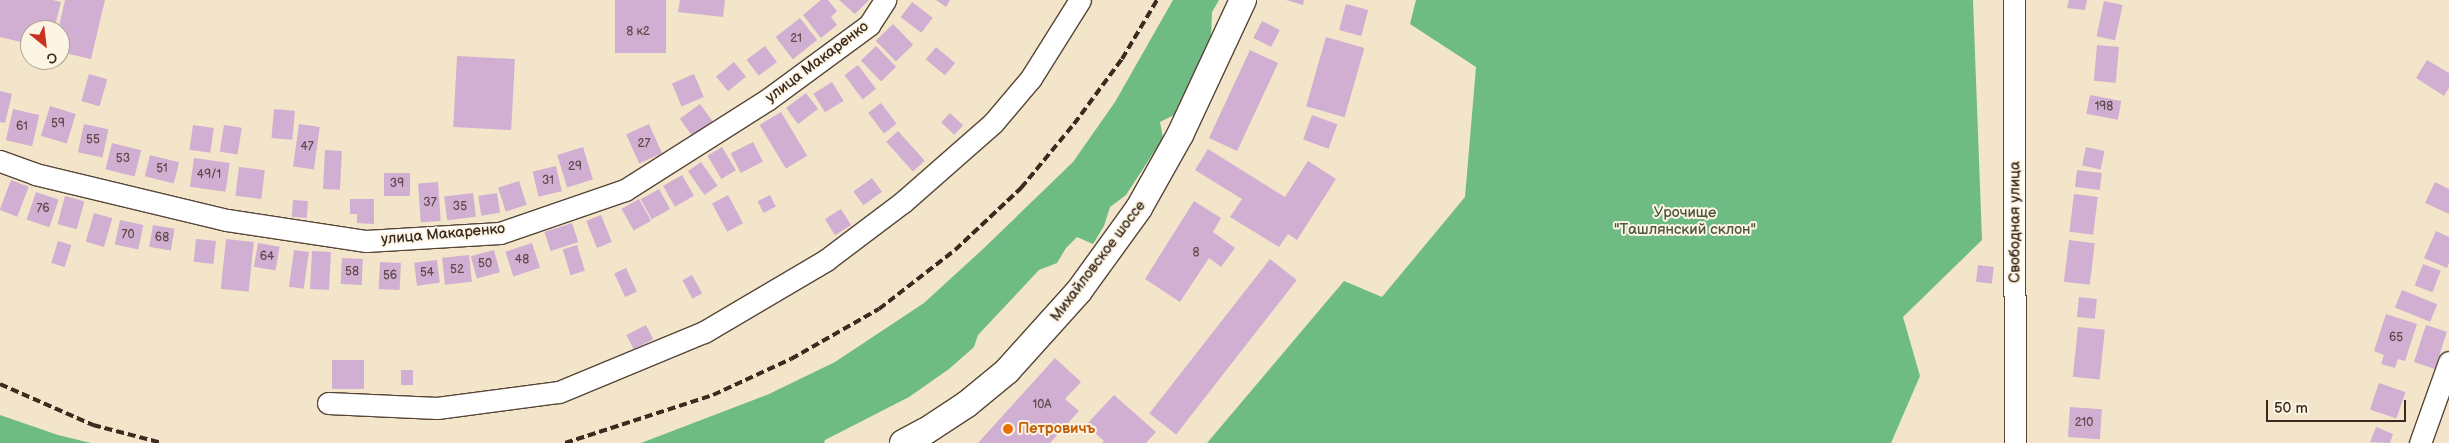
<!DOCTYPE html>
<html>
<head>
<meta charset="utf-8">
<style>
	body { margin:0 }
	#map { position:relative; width:2449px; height:443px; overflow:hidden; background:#f3e5c9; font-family:"Balsamiq Sans",sans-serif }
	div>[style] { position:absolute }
	.forest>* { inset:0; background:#6ebb84 }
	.building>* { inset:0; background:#d1afd2; transform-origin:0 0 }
	.roads { filter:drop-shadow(1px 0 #574638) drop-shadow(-1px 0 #574638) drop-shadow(0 1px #574638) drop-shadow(0 -1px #574638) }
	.minor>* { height:21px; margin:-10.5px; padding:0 10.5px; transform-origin:10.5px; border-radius:10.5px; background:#fff }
	.major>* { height:26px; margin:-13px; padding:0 13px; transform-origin:13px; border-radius:13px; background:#fff }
	.rail>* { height:4px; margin-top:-2px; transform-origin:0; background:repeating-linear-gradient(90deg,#3b2a1e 0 8px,transparent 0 12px) }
	.dots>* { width:14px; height:14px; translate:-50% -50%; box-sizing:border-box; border:2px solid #fcf5e5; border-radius:50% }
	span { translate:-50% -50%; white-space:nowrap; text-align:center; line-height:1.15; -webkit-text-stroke:4px #fcf5e5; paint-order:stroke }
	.number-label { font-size:12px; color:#604b4b }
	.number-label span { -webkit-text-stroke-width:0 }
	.street-label { font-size:15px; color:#3b2a1e }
	.park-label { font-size:15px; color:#4e563e }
	.food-label { font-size:15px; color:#c56008; font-weight:700 }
	.left { translate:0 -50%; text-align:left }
	.north { position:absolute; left:20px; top:20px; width:50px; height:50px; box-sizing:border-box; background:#fcf5e5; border:1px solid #afa495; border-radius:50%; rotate:151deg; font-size:14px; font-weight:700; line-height:20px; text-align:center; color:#3b2a1e }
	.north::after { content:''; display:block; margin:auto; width:18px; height:22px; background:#c8321e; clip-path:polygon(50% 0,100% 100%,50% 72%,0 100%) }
	.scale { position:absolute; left:2266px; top:400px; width:140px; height:22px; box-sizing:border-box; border:2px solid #3b2a1e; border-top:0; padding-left:6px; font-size:15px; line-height:18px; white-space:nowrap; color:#3b2a1e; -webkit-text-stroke:4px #fcf5e5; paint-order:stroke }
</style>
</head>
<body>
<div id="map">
	<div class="forest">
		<div style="clip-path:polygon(1173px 0,1219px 0,1212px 12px,1211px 40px,1174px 115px,1160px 122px,1163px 138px,1126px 195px,1110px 207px,1104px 226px,1093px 244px,1077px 237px,1066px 248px,1057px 263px,1039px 270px,978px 335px,974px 347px,949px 369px,909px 397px,825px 440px,824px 443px,641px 443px,769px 394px,835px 362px,924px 303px,983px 249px,1073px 162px,1115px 102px)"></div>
		<div style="clip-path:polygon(1416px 0,1973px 0,1982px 240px,1903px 317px,1920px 376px,1891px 443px,1207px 443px,1344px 281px,1382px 297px,1465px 197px,1476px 67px,1410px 24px)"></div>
		<div style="clip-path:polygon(0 415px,58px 435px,91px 443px,0 443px)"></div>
	</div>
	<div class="building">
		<div style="clip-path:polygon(0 0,53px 0,61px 2px,54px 30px,30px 30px,30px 44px,0 37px)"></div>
		<div style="clip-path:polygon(65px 0,105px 0,91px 59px,60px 52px,58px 30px)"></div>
		<div style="left:615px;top:0;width:51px;height:53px"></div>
		<div style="clip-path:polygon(680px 0,725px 0,723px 17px,678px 12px)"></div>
		<div style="clip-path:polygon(821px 0,828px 0,837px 11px,831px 17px,837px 25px,821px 38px,803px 15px)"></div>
		<div style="clip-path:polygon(839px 0,869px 0,855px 14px)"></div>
		<div style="clip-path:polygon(936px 0,950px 0,946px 7px)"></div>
		<div style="clip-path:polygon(1286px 0,1304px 0,1303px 5px)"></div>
		<div style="clip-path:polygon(2069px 0,2087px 0,2085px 10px,2067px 8px)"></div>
		<div style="left:2104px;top:1px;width:19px;height:36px;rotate:12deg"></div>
		<div style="left:912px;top:2px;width:26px;height:19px;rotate:37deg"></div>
		<div style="left:1346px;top:4px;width:23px;height:27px;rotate:15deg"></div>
		<div style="left:800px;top:18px;width:28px;height:31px;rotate:52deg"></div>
		<div style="left:1262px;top:21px;width:20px;height:19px;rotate:27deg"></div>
		<div style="left:893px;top:24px;width:29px;height:24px;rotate:46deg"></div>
		<div style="left:1326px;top:37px;width:40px;height:72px;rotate:16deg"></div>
		<div style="left:2097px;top:45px;width:22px;height:36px;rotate:5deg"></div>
		<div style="left:765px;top:46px;width:20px;height:23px;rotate:53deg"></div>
		<div style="left:876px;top:46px;width:29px;height:21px;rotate:46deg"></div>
		<div style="left:936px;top:47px;width:25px;height:16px;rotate:40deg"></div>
		<div style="left:1250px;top:50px;width:31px;height:97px;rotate:25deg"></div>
		<div style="left:457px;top:56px;width:58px;height:71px;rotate:3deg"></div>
		<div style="clip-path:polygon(2427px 60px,2449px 73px,2449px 88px,2444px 96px,2416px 78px)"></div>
		<div style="left:734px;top:62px;width:19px;height:23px;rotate:51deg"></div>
		<div style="left:858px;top:65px;width:30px;height:17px;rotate:53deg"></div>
		<div style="left:89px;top:74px;width:19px;height:28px;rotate:16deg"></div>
		<div style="left:694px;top:74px;width:25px;height:24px;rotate:67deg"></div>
		<div style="left:832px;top:82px;width:22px;height:22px;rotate:58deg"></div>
		<div style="clip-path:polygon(0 91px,12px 94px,5px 123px,0 122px)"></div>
		<div style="left:806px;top:93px;width:20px;height:25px;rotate:53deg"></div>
		<div style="left:2090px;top:95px;width:32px;height:19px;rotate:11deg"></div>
		<div style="left:881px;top:103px;width:26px;height:16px;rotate:53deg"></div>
		<div style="left:700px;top:104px;width:22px;height:25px;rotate:54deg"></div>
		<div style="left:50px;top:106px;width:27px;height:31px;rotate:17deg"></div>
		<div style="left:13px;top:109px;width:27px;height:32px;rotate:13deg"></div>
		<div style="left:274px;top:109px;width:21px;height:29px;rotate:5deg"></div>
		<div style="left:781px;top:112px;width:51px;height:25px;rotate:59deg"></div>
		<div style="left:950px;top:113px;width:18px;height:13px;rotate:43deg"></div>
		<div style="left:1312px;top:115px;width:27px;height:26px;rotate:20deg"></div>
		<div style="left:84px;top:124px;width:25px;height:29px;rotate:12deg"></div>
		<div style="left:299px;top:124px;width:21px;height:43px;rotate:8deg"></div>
		<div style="left:649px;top:124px;width:32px;height:25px;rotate:66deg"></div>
		<div style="left:193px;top:125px;width:21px;height:25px;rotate:8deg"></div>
		<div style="left:224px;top:125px;width:18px;height:27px;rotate:9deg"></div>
		<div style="left:898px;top:131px;width:40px;height:16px;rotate:48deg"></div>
		<div style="left:753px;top:142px;width:22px;height:25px;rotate:63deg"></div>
		<div style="left:112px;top:143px;width:30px;height:27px;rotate:14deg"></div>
		<div style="left:583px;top:147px;width:34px;height:27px;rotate:73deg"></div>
		<div style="left:722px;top:147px;width:27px;height:17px;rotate:59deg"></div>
		<div style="left:2086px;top:147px;width:19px;height:19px;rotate:12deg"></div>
		<div style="clip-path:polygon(1208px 149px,1285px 197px,1308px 161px,1336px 179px,1297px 240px,1288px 234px,1279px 247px,1230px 217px,1242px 199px,1195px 170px)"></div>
		<div style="left:325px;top:150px;width:17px;height:39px;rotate:3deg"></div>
		<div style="left:150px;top:155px;width:30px;height:22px;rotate:14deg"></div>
		<div style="left:194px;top:158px;width:36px;height:29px;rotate:8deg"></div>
		<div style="left:701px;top:162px;width:29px;height:16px;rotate:55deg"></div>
		<div style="left:556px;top:166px;width:26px;height:24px;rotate:77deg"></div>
		<div style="left:239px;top:167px;width:26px;height:29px;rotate:7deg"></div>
		<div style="left:2077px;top:170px;width:25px;height:17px;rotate:7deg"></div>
		<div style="left:384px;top:173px;width:26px;height:23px"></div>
		<div style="left:682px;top:175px;width:24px;height:22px;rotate:60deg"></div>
		<div style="left:872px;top:178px;width:17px;height:23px;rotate:54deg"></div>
		<div style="left:11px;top:180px;width:19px;height:32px;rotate:21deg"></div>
		<div style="left:519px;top:181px;width:25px;height:22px;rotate:72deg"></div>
		<div style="left:438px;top:182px;width:39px;height:20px;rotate:86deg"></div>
		<div style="clip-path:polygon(2435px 182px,2449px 189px,2449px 214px,2425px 203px)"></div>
		<div style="left:659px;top:189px;width:23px;height:21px;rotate:61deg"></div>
		<div style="left:36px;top:192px;width:24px;height:29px;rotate:19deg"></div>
		<div style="left:473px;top:193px;width:24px;height:29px;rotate:83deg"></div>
		<div style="left:497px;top:193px;width:20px;height:19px;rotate:81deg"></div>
		<div style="left:2074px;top:194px;width:24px;height:38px;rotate:7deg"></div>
		<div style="left:728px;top:195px;width:32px;height:18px;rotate:62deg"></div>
		<div style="left:770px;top:195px;width:13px;height:14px;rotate:63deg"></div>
		<div style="left:65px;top:196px;width:20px;height:29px;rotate:15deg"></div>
		<div style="clip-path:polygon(350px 199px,374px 199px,374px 224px,357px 223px,357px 214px,350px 214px)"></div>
		<div style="left:639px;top:199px;width:25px;height:20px;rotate:61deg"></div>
		<div style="left:293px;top:200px;width:15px;height:17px;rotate:4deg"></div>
		<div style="clip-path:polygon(1194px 201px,1221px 218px,1213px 232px,1235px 248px,1221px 267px,1209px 258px,1180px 302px,1145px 279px)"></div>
		<div style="left:841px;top:209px;width:19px;height:19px;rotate:58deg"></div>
		<div style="left:94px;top:213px;width:19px;height:30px;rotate:16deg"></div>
		<div style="left:601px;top:215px;width:29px;height:16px;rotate:68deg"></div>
		<div style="left:120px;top:220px;width:24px;height:25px;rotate:12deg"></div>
		<div style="left:572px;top:223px;width:20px;height:29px;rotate:72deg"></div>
		<div style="left:153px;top:225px;width:22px;height:22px;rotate:10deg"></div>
		<div style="clip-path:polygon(2436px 231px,2449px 237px,2449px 263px,2447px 268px,2424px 258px)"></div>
		<div style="left:196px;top:239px;width:20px;height:23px;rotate:6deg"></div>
		<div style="left:226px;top:239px;width:28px;height:50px;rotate:6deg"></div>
		<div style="left:2069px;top:240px;width:26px;height:42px;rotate:7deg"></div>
		<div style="left:58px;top:241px;width:14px;height:23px;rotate:17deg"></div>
		<div style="left:258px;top:243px;width:22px;height:24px;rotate:10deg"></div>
		<div style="left:532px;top:243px;width:26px;height:28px;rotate:72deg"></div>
		<div style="left:577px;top:245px;width:27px;height:15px;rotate:73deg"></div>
		<div style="left:294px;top:250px;width:15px;height:37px;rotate:8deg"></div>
		<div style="left:494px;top:250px;width:23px;height:24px;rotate:75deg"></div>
		<div style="left:312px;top:251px;width:19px;height:38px;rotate:3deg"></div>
		<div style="left:469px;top:255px;width:27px;height:27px;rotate:84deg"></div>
		<div style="left:342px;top:258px;width:21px;height:26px;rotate:3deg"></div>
		<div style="left:1270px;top:259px;width:34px;height:196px;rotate:38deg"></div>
		<div style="left:437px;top:260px;width:23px;height:23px;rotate:83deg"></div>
		<div style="left:380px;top:262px;width:21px;height:27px;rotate:3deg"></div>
		<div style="left:2423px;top:264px;width:19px;height:23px;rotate:21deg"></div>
		<div style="left:1978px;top:265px;width:16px;height:17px;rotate:7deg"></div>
		<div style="left:626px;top:268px;width:26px;height:13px;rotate:65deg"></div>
		<div style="left:692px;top:275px;width:21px;height:11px;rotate:61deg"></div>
		<div style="left:2402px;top:290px;width:38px;height:19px;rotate:22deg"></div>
		<div style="left:2079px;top:297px;width:18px;height:20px;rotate:6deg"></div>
		<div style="clip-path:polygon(2386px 314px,2417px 324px,2405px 361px,2398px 359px,2395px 368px,2381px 364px,2384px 355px,2374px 351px)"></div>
		<div style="left:646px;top:325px;width:16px;height:22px;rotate:63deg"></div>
		<div style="left:2426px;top:325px;width:22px;height:39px;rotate:18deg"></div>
		<div style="left:2078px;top:327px;width:27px;height:50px;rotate:6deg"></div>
		<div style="clip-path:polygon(1055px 358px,1081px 382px,1065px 399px,1079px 411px,1050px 443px,978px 443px)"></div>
		<div style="left:332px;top:360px;width:32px;height:29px"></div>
		<div style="left:401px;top:370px;width:12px;height:15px"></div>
		<div style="left:2379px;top:383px;width:28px;height:28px;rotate:19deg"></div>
		<div style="clip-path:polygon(1114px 395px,1156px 432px,1146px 443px,1102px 443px,1104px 441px,1086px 425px)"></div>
		<div style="left:2070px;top:407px;width:32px;height:30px;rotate:4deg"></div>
		<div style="clip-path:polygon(2376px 427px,2393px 434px,2390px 443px,2370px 442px)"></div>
	</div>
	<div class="roads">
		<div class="minor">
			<div style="left:2014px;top:0;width:443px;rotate:89.9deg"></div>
			<div style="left:0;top:161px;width:37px;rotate:20deg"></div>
			<div style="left:35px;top:174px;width:197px;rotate:13.5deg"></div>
			<div style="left:227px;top:220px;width:141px;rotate:8.6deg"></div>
			<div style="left:366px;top:241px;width:134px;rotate:-3.4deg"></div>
			<div style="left:500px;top:233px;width:132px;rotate:-19deg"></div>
			<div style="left:625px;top:190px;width:168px;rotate:-32.4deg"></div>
			<div style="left:767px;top:100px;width:127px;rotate:-36.3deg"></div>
			<div style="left:869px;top:25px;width:30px;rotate:-57deg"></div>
			<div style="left:328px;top:403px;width:109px;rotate:2.6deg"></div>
			<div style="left:437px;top:408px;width:123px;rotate:-7.5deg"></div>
			<div style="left:559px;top:392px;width:157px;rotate:-22.5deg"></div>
			<div style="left:704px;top:332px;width:142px;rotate:-30.5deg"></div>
			<div style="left:826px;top:260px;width:96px;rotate:-37deg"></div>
			<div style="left:903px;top:202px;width:120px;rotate:-41.3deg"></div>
			<div style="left:993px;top:123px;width:59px;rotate:-49.8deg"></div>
			<div style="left:1031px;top:78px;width:92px;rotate:-57.9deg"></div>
			<div style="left:2420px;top:443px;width:86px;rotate:-70.3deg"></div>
		</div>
		<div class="major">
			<div style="left:903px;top:443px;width:26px;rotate:-28deg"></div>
			<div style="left:926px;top:431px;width:49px;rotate:-33.4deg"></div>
			<div style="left:967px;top:404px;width:52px;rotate:-39.5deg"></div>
			<div style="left:1007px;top:371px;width:108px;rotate:-48deg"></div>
			<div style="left:1079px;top:291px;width:102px;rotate:-54.1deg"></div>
			<div style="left:1139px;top:208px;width:84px;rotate:-60.7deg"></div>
			<div style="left:1180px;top:135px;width:149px;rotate:-65deg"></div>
		</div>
	</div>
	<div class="rail">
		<div style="left:0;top:384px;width:102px;rotate:23.8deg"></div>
		<div style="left:93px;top:425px;width:71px;rotate:14.6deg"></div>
		<div style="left:565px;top:443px;width:156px;rotate:-18deg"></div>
		<div style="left:713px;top:395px;width:86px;rotate:-24.8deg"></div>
		<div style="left:791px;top:359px;width:101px;rotate:-29.6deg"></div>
		<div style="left:879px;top:309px;width:96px;rotate:-37.8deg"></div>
		<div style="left:955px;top:250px;width:91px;rotate:-43.2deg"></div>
		<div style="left:1021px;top:188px;width:83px;rotate:-50.4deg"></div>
		<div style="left:1074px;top:124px;width:81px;rotate:-53.6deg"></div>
		<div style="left:1122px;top:59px;width:69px;rotate:-59.3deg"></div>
	</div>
	<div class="dots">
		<div style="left:1008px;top:429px;background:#e8710a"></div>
	</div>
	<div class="number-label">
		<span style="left:638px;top:32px">8 к2</span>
		<span style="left:796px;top:39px">21</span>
		<span style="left:2104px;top:107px">198</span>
		<span style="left:58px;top:124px">59</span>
		<span style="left:22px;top:127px">61</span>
		<span style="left:93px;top:140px">55</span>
		<span style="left:644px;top:144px">27</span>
		<span style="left:307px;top:147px">47</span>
		<span style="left:123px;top:159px">53</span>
		<span style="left:575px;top:167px">29</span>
		<span style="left:162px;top:169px">51</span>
		<span style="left:209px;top:175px">49/1</span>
		<span style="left:548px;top:181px">31</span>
		<span style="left:397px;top:184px">39</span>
		<span style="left:430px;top:203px">37</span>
		<span style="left:460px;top:207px">35</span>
		<span style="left:43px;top:209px">76</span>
		<span style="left:128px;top:235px">70</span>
		<span style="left:162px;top:238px">68</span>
		<span style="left:1196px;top:253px">8</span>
		<span style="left:267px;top:257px">64</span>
		<span style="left:522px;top:260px">48</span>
		<span style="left:485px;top:264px">50</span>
		<span style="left:457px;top:270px">52</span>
		<span style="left:352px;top:272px">58</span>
		<span style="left:427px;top:273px">54</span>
		<span style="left:390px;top:276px">56</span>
		<span style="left:2396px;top:338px">65</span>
		<span style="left:1042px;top:405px">10А</span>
		<span style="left:2084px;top:423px">210</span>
	</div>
	<div class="street-label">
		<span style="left:817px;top:62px;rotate:-37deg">улица Макаренко</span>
		<span style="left:2015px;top:222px;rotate:-90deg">Свободная улица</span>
		<span style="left:443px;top:234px;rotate:-5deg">улица Макаренко</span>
		<span style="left:1098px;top:261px;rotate:-53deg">Михайловское шоссе</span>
	</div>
	<div class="park-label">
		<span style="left:1685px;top:221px">Урочище<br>"Ташлянский склон"</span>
	</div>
	<div class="food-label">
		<span class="left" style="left:1018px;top:429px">Петровичъ</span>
	</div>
	<div class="north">С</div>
	<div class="scale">50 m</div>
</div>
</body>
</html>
